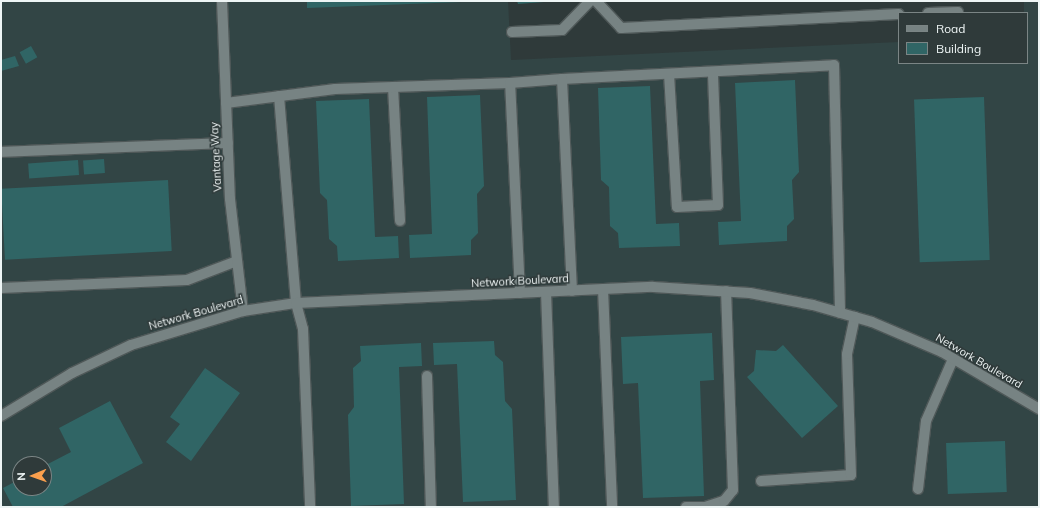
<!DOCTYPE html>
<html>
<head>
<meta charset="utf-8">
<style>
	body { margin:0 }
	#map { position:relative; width:1040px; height:508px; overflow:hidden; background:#2f3a3a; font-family:Mulish,sans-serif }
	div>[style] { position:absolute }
	.built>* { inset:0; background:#324545 }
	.building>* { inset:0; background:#306565; transform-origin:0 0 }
	.roads { filter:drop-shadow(1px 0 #4f5858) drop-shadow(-1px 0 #4f5858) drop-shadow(0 1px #4f5858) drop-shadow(0 -1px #4f5858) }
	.service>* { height:10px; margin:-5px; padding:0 5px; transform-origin:5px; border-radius:5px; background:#778383 }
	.minor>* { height:10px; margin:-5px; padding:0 5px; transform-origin:5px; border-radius:5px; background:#778383 }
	span { translate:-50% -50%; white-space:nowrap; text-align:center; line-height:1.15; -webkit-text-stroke:3px #2f3a3a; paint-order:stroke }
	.street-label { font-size:11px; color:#eef5f5 }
	.frame { position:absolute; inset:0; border:2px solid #eef5f5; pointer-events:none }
	.legend { position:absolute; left:898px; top:12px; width:130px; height:52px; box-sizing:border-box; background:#2f3a3a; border:1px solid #7b8585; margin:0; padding:5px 7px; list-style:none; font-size:12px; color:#eef5f5 }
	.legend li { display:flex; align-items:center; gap:8px; height:20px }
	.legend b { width:20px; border:1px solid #7b8585 }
	.north { position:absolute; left:12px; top:456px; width:40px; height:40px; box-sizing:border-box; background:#2f3a3a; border:1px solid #7b8585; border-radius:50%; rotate:268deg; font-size:11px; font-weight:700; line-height:16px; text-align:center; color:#eef5f5 }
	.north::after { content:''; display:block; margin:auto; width:14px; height:18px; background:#f99f4d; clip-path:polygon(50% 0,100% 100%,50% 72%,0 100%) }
</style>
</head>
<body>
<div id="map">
	<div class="built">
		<div style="clip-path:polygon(evenodd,1px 1px,508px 1px,511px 60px,899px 42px,899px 63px,1027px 63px,1027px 13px,1024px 13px,1024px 1px,1039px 1px,1039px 507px,1px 507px,1px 1px,20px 464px,44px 464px,44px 488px,20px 488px,20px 464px)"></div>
	</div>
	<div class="building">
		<div style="clip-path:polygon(307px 1px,461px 1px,461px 2px,307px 8px)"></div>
		<div style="clip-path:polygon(517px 1px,544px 1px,544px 2px,518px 4px)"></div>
		<div style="left:31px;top:46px;width:13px;height:13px;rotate:61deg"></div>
		<div style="clip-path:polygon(15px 56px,19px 66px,1px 71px,1px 60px)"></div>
		<div style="clip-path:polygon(795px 80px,799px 172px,792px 180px,794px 219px,787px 226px,787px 241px,719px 245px,718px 222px,741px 221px,735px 83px)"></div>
		<div style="clip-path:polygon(650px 86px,656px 224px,679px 223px,680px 246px,619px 248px,618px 233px,610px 226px,609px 187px,601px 180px,598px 88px)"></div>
		<div style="clip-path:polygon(480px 95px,484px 186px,477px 194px,478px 233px,471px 240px,471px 255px,410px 258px,409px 235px,432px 234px,427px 97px)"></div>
		<div style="left:984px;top:97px;width:163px;height:70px;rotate:88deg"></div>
		<div style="clip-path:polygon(369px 99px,375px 237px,398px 236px,399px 258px,338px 261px,337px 246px,329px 239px,327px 200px,320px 193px,316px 101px)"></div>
		<div style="left:104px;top:159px;width:14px;height:21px;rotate:86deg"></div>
		<div style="left:78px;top:160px;width:15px;height:50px;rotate:86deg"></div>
		<div style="left:168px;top:180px;width:71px;height:167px;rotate:87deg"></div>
		<div style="clip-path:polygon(712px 333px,714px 380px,700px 381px,704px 496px,643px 498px,638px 383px,623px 384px,621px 337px)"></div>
		<div style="clip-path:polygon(494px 341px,495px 355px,503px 362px,505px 401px,512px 409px,516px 500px,463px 502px,457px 364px,434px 365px,433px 343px)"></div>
		<div style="clip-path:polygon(421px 343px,422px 366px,399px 367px,404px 504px,351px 506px,348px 415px,354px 407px,353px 368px,361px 361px,360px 346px)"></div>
		<div style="clip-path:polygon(783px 345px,838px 406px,802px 438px,747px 377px,754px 371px,756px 350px,776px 351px)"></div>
		<div style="clip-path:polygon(205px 368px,240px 393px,191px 461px,166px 442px,180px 424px,170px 417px)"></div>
		<div style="clip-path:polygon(110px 401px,143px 463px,61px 507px,13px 507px,3px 488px,20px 479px,20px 488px,44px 488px,44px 466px,71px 452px,59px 428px)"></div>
		<div style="left:1005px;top:441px;width:51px;height:59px;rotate:88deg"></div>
	</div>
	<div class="roads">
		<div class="service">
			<div style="left:596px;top:1px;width:37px;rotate:47deg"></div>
			<div style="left:621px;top:28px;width:278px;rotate:-2.9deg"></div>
			<div style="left:928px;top:13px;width:30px;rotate:-2deg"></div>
			<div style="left:512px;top:32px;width:50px;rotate:-2.3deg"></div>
			<div style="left:562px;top:30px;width:40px;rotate:-46deg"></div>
			<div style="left:669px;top:74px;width:133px;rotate:86.6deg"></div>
			<div style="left:677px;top:207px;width:41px;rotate:-2.8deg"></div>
			<div style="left:718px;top:205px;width:133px;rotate:-92.2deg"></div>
			<div style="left:562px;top:79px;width:272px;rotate:-2.9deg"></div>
			<div style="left:834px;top:65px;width:248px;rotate:88.6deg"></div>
			<div style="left:393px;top:87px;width:134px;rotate:87deg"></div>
			<div style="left:279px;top:96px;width:208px;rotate:85.3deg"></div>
			<div style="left:296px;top:303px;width:27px;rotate:75deg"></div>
			<div style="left:303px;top:329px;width:178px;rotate:87.7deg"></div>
			<div style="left:226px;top:103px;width:110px;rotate:-7.3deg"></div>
			<div style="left:335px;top:89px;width:175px;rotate:-2deg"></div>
			<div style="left:1px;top:152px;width:227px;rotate:-2.3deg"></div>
			<div style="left:1px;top:288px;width:186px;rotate:-2.5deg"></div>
			<div style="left:187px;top:280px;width:53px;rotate:-20.8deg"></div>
			<div style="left:603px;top:289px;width:218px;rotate:87.6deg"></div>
			<div style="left:546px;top:292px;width:215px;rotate:87.9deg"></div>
			<div style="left:520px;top:293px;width:210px;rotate:-92.7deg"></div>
			<div style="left:510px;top:83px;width:52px;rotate:-4.4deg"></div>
			<div style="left:562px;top:79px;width:212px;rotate:87.3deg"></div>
			<div style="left:427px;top:376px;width:131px;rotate:88.3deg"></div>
			<div style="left:761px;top:481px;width:90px;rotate:-3.8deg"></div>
			<div style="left:851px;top:475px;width:121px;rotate:-91.9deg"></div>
			<div style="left:847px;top:354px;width:38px;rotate:-78deg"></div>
			<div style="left:918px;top:489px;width:68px;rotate:-83.3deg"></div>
			<div style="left:926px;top:421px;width:68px;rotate:-66.5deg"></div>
			<div style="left:686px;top:507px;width:19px"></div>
			<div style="left:705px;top:507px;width:20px;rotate:-18deg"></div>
			<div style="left:724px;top:501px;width:14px;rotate:-51deg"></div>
			<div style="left:733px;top:490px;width:199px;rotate:-92deg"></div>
		</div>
		<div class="minor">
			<div style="left:222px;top:1px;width:198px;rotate:87.7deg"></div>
			<div style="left:230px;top:199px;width:113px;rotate:83.4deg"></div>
			<div style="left:1px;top:416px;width:83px;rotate:-31.2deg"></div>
			<div style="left:72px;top:373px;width:65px;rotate:-25.4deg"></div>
			<div style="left:131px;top:345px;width:117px;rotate:-16.9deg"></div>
			<div style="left:243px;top:311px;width:54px;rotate:-8.6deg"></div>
			<div style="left:296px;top:303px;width:357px;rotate:-2.6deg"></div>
			<div style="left:653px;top:287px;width:97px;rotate:3.5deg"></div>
			<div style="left:750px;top:293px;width:64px;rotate:10.8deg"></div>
			<div style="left:813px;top:305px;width:61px;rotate:16.1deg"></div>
			<div style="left:872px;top:322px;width:76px;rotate:23.2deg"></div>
			<div style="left:942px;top:352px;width:113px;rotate:30.4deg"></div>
		</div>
	</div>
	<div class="street-label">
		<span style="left:216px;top:157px;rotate:-93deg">Vantage Way</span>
		<span style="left:520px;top:281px;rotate:-3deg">Network Boulevard</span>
		<span style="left:196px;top:313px;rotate:-16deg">Network Boulevard</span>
		<span style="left:979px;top:361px;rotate:30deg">Network Boulevard</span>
	</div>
	<div class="frame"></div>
	<ul class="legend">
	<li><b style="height:5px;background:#778383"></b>Road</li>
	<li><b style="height:11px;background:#306565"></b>Building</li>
	</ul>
	<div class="north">N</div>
</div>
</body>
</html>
